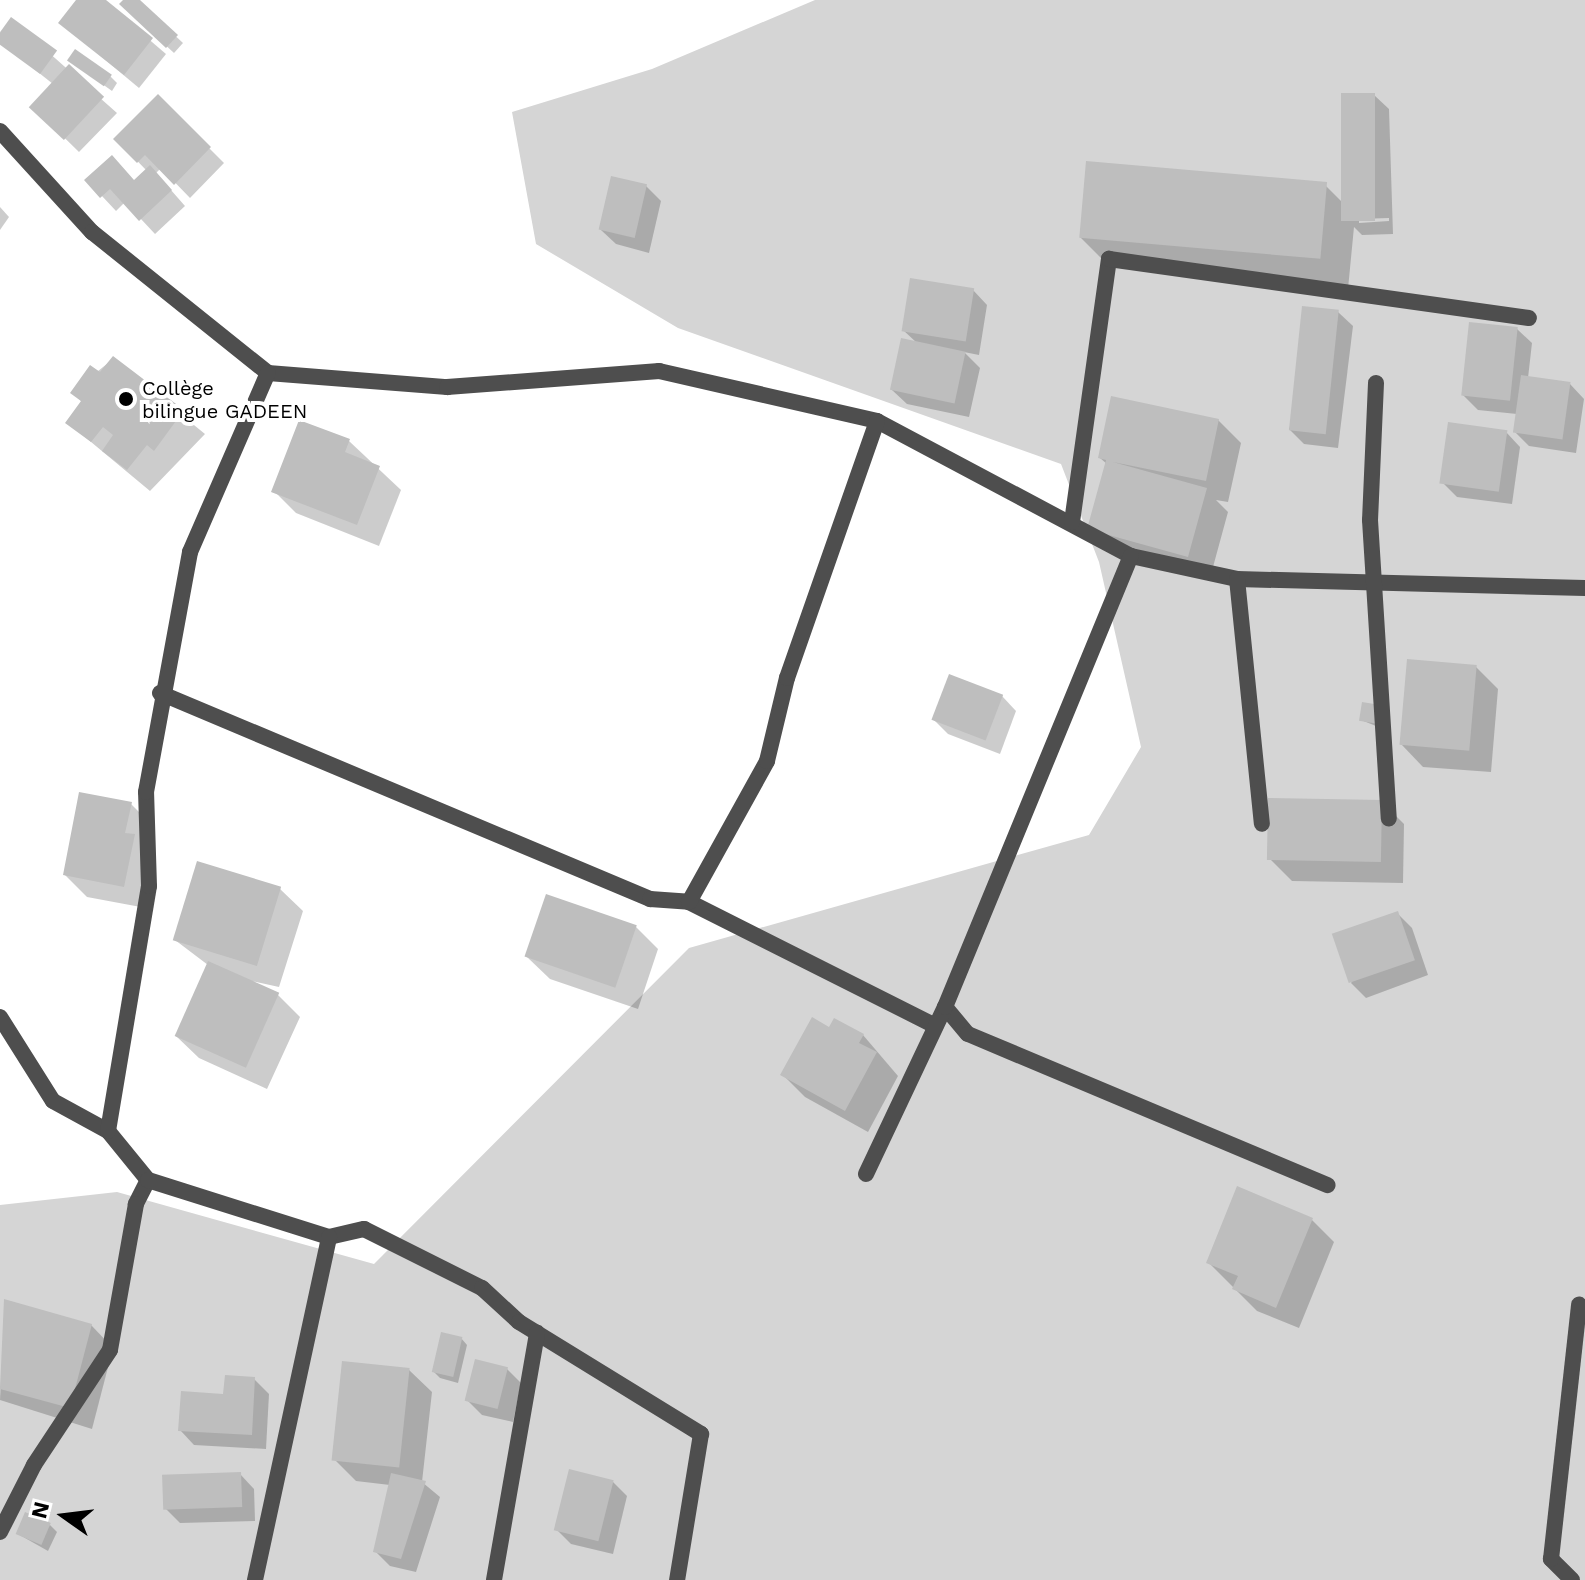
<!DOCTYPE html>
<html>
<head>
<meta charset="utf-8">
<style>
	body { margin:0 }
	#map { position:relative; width:1585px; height:1580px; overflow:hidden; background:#fff; font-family:"Work Sans",sans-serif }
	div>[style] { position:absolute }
	.green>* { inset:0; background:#d5d5d5 }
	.shadow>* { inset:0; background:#0003 }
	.building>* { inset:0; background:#bebebe; transform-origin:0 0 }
	.street>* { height:16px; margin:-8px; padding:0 8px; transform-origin:8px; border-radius:8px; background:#4e4e4e }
	.dots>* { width:22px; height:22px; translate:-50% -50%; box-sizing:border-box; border:4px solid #fff; border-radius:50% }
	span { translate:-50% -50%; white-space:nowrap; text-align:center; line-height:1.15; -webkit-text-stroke:8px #fff; paint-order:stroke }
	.poi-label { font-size:20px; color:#000 }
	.left { translate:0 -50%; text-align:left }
	.north { position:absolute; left:24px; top:1476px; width:80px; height:80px; -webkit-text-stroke:6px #fff; paint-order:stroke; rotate:284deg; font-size:22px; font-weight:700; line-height:32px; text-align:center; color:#000 }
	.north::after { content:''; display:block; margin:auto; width:28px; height:36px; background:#000; clip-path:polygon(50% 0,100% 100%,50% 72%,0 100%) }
</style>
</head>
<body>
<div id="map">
	<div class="green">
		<div style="clip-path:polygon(815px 0,1585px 0,1585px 1580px,0 1580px,0 1205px,117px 1192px,374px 1264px,689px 948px,1089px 835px,1141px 747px,1099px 562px,1061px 464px,678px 328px,536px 244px,512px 112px,652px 69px)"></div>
	</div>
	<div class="shadow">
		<div style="clip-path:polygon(79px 0,103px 0,166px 54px,139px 88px,61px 23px)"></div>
		<div style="clip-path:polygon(125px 0,137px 0,183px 43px,174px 53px,121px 4px)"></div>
		<div style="clip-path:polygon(12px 20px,117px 113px,79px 152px,32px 106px,53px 84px,0 42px)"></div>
		<div style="clip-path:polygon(69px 60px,110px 76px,117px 83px,112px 91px)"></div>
		<div style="clip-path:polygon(evenodd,1374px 95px,1389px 109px,1393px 234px,1362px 235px,1354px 227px,1348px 289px,1109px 266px,1080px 237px,1326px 186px,1347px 207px,1374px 95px,1389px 218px,1389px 221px,1359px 223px,1359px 219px,1389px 218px)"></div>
		<div style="clip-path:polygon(158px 97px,224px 163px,190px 198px,161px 168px,156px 173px,185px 206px,155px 234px,125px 202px,116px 211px,87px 180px,135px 182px,147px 171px,116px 139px)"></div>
		<div style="clip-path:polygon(646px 186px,661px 201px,649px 253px,616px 244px,601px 230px)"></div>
		<div style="clip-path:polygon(0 207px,9px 217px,0 230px)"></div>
		<div style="clip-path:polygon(973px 290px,987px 305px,979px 355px,964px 352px,980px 368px,969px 417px,907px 404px,892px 390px,917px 343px,903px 330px)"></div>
		<div style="clip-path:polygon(1338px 312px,1353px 326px,1338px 448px,1304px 444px,1289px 429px)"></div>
		<div style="clip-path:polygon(1517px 329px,1532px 343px,1528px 378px,1570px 384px,1584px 399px,1576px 453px,1529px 446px,1514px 431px,1517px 414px,1478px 410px,1463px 395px)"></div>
		<div style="clip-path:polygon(113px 359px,205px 434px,150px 491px,67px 422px,82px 402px,72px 392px)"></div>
		<div style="clip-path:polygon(1218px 420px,1241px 443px,1228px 502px,1216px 500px,1228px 512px,1210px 578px,1112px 551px,1089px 529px,1107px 464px,1100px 458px)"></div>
		<div style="clip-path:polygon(1506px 432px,1520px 447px,1512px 504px,1457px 497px,1442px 482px)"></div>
		<div style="clip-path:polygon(349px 441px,401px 490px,379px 546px,296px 513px,274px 491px)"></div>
		<div style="clip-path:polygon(1476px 667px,1498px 689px,1491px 772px,1423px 767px,1401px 744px)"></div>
		<div style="clip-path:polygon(1002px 696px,1016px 711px,1000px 754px,948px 734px,933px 719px)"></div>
		<div style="clip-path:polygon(1364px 705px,1386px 730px,1361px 720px)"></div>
		<div style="clip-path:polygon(1381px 801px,1404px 824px,1403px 883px,1292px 881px,1270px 859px)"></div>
		<div style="clip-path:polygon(131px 804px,153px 826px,148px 850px,156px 858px,146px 908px,87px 897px,65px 875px)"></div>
		<div style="clip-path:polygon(280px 889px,303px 911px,279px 987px,243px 979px,278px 995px,300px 1017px,267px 1089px,199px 1058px,176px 1036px,208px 965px,175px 940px)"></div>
		<div style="clip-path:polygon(1397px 913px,1412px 928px,1428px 975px,1366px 998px,1351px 983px)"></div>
		<div style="clip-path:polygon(636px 927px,658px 949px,638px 1009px,550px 979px,527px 957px)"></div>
		<div style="clip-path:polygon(830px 1029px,863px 1035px,898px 1076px,868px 1132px,805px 1097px,783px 1075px)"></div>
		<div style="clip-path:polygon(1238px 1189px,1312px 1220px,1334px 1242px,1299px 1328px,1257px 1311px,1208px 1262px)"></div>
		<div style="clip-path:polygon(5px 1302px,91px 1325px,113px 1348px,92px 1429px,0 1400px)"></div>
		<div style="clip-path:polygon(461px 1338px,467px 1345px,458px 1383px,440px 1378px,433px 1371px)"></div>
		<div style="clip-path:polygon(507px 1369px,521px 1383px,513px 1422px,482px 1415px,467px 1400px)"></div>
		<div style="clip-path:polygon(409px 1370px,432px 1392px,422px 1482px,440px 1497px,416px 1572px,390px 1566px,375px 1551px,390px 1485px,356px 1481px,334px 1459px)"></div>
		<div style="clip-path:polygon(254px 1379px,269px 1394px,266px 1449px,194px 1445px,180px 1430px)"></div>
		<div style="clip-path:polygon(240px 1474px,254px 1489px,255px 1521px,180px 1523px,166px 1509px)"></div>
		<div style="clip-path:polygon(613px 1482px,627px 1496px,613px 1554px,571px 1544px,556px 1529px)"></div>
		<div style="clip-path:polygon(50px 1525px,57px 1532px,48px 1551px,18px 1534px)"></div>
	</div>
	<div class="building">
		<div style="clip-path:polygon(76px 0,106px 0,153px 38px,124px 75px,58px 23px)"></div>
		<div style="clip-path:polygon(123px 0,140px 0,178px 35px,166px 48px,119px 4px)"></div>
		<div style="left:11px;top:17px;width:57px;height:29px;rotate:36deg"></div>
		<div style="left:75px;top:49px;width:45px;height:14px;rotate:35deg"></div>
		<div style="left:69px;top:64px;width:48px;height:59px;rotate:43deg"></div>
		<div style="left:1341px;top:93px;width:34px;height:128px"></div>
		<div style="clip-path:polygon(158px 94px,211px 147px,174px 185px,145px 155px,137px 163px,113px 139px)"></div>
		<div style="clip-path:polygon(112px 155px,134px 180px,150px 165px,172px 190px,139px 221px,110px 189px,100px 198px,84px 180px)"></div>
		<div style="left:1086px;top:161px;width:242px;height:77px;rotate:5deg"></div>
		<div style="left:611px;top:176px;width:37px;height:55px;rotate:13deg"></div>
		<div style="left:910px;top:278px;width:65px;height:54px;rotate:9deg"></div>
		<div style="left:1302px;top:306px;width:37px;height:125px;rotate:6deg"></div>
		<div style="left:1469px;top:322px;width:49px;height:74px;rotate:6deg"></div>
		<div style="left:901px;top:338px;width:66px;height:53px;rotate:12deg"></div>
		<div style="clip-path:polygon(113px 356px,184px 410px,154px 451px,147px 445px,127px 470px,102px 451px,113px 435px,103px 427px,91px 442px,65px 423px,81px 401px,70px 393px,90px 365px,100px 372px)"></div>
		<div style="left:1521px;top:375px;width:50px;height:58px;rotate:8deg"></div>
		<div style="clip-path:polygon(1111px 396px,1219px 419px,1206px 481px,1113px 462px,1207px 488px,1188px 557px,1087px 529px,1106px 460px,1098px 458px)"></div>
		<div style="clip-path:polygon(299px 420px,350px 439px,345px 452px,380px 466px,357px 525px,271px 492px)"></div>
		<div style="left:1448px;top:422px;width:60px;height:62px;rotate:8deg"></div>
		<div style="left:1407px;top:659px;width:70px;height:86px;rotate:5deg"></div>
		<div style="left:949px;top:674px;width:58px;height:49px;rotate:21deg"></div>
		<div style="left:1362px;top:702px;width:20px;height:19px;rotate:9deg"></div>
		<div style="clip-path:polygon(79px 792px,132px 802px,125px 833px,135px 834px,124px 887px,63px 875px)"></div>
		<div style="left:1268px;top:798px;width:114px;height:62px;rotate:1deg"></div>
		<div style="left:197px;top:861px;width:88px;height:83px;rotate:17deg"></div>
		<div style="left:546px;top:894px;width:96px;height:66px;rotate:19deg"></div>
		<div style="left:1398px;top:911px;width:52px;height:70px;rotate:71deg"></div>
		<div style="left:208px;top:961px;width:78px;height:82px;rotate:24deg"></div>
		<div style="clip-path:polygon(812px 1017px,829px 1027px,834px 1018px,864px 1034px,859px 1043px,877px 1052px,845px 1111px,780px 1075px)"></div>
		<div style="clip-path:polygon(1237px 1186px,1313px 1218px,1276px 1308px,1232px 1289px,1238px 1276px,1206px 1263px)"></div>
		<div style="clip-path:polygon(4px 1299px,92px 1324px,70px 1408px,0 1389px)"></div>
		<div style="left:441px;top:1332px;width:22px;height:41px;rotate:13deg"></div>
		<div style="left:475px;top:1359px;width:34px;height:43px;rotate:14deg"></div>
		<div style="left:342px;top:1361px;width:68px;height:100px;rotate:6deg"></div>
		<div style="clip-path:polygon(225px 1375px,255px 1377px,252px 1435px,178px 1431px,181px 1391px,223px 1394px)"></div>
		<div style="left:569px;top:1469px;width:46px;height:63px;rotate:14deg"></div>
		<div style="left:241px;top:1472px;width:35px;height:79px;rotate:88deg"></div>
		<div style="clip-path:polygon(391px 1473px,426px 1481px,401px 1559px,373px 1552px)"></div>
		<div style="left:25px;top:1512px;width:28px;height:24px;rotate:23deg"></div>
	</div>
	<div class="street">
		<div style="left:0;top:131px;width:137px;rotate:47.7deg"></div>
		<div style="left:92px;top:232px;width:226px;rotate:38.7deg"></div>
		<div style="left:268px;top:373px;width:180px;rotate:4.5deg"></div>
		<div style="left:447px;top:387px;width:213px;rotate:-4.3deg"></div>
		<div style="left:659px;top:371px;width:224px;rotate:12.9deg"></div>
		<div style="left:877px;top:421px;width:288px;rotate:28deg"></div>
		<div style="left:1131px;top:556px;width:108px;rotate:12.2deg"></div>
		<div style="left:1237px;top:579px;width:348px;rotate:1.5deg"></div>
		<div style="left:1376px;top:383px;width:137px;rotate:92.5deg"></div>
		<div style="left:1370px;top:520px;width:299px;rotate:86.4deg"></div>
		<div style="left:1072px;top:522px;width:266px;rotate:-82deg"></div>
		<div style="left:1109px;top:259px;width:424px;rotate:8deg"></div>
		<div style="left:1237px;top:579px;width:246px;rotate:84.2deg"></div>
		<div style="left:160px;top:693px;width:532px;rotate:22.8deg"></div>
		<div style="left:650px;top:899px;width:39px;rotate:4deg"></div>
		<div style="left:689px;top:902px;width:276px;rotate:26.7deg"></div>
		<div style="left:689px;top:902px;width:161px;rotate:-61deg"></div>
		<div style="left:767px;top:761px;width:85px;rotate:-76.5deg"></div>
		<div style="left:787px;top:678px;width:272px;rotate:-70.7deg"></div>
		<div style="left:945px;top:1007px;width:35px;rotate:50deg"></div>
		<div style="left:968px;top:1034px;width:390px;rotate:22.8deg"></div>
		<div style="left:0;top:1017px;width:99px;rotate:57.8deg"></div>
		<div style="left:53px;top:1101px;width:63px;rotate:28.6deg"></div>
		<div style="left:108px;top:1131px;width:63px;rotate:50.8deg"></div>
		<div style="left:148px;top:1180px;width:27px;rotate:117deg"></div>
		<div style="left:136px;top:1204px;width:148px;rotate:100.1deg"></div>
		<div style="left:110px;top:1350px;width:138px;rotate:123.5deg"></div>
		<div style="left:34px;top:1465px;width:75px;rotate:116.9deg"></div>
		<div style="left:108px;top:1131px;width:248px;rotate:-80.5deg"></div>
		<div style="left:149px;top:886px;width:94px;rotate:-91.8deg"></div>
		<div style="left:146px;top:792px;width:244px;rotate:-79.6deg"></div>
		<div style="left:190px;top:552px;width:195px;rotate:-66.5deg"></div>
		<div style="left:866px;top:1174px;width:185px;rotate:-64.7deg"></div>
		<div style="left:945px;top:1007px;width:488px;rotate:-67.6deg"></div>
		<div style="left:148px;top:1180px;width:190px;rotate:17.5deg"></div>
		<div style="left:329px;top:1237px;width:36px;rotate:-13deg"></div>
		<div style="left:364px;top:1229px;width:132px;rotate:26.6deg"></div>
		<div style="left:482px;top:1288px;width:50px;rotate:42.6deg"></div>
		<div style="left:519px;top:1322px;width:214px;rotate:31.6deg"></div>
		<div style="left:701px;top:1434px;width:148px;rotate:99.3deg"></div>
		<div style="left:255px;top:1580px;width:351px;rotate:-77.8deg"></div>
		<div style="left:494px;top:1580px;width:251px;rotate:-80.1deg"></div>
		<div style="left:1572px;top:1580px;width:30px;rotate:-135deg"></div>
		<div style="left:1551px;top:1559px;width:256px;rotate:-83.7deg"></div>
	</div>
	<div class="dots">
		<div style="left:126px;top:399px;background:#000"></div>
	</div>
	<div class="poi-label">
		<span class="left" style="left:142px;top:400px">Collège<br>bilingue GADEEN</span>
	</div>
	<div class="north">N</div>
</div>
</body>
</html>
